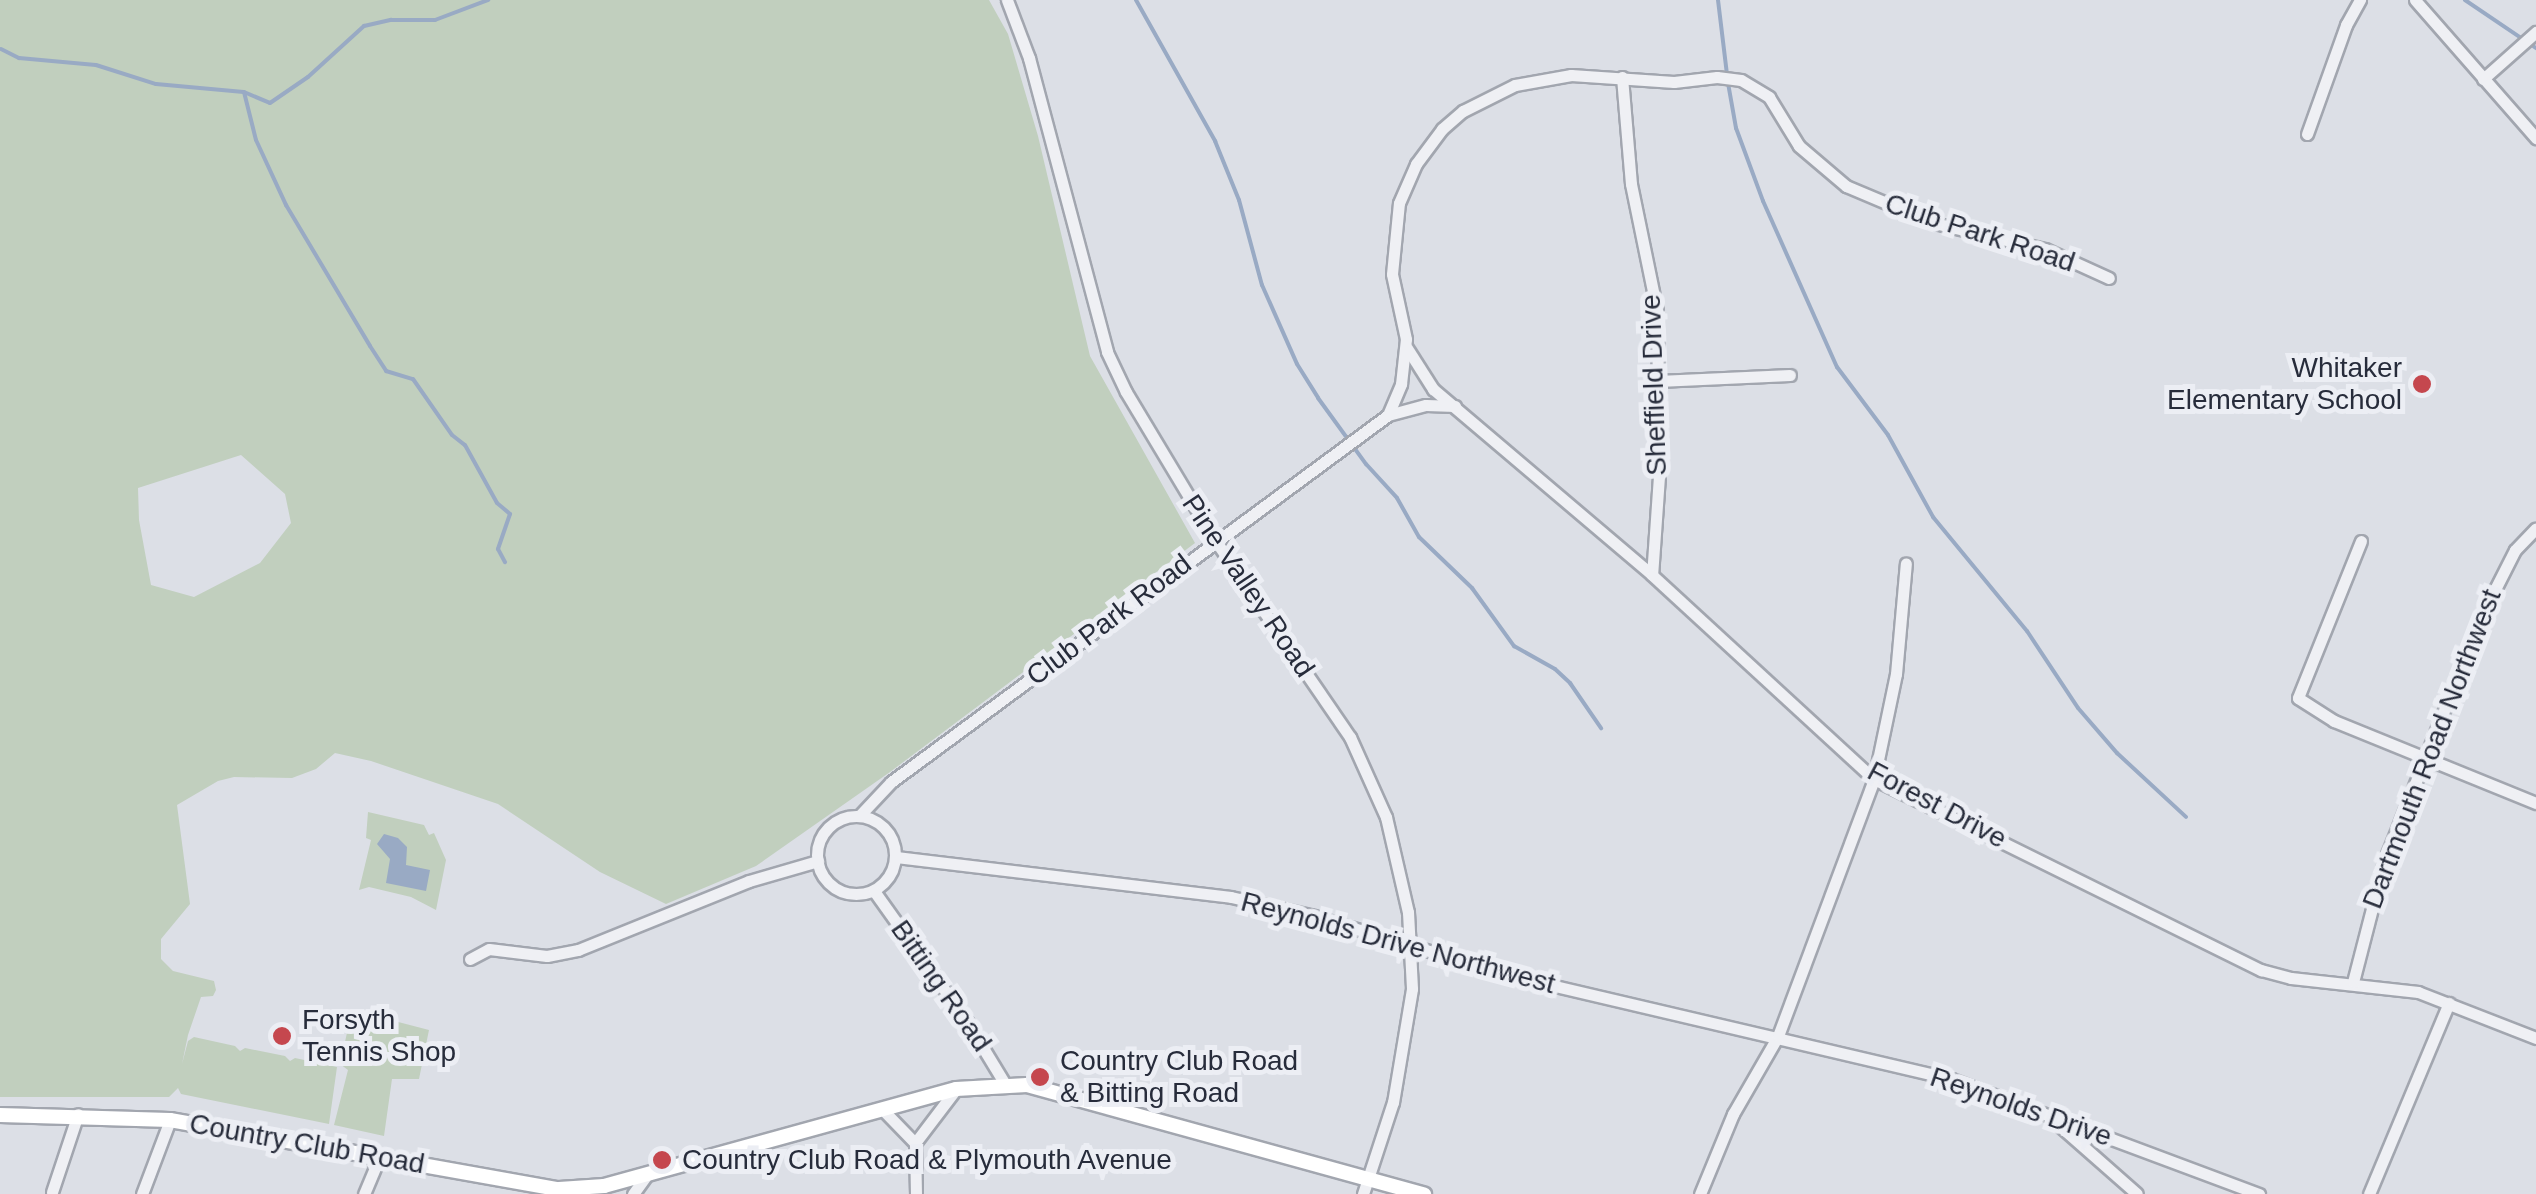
<!DOCTYPE html>
<html>
<head>
<meta charset="utf-8">
<style>
	body { margin:0 }
	#map { position:relative; width:2536px; height:1194px; overflow:hidden; background:#dcdfe6; font-family:Helvetica,sans-serif }
	div>[style] { position:absolute }
	.green>* { inset:0; background:#c1cfbe }
	.water>* { inset:0; background:#99aac4 }
	.stream>* { height:4px; margin:-2px; padding:0 2px; transform-origin:2px; border-radius:2px; background:#99aac4 }
	.roads { filter:drop-shadow(2px 0 #a2a6af) drop-shadow(-2px 0 #a2a6af) drop-shadow(0 2px #a2a6af) drop-shadow(0 -2px #a2a6af) }
	.minor>* { height:11px; margin:-5.5px; padding:0 5.5px; transform-origin:5.5px; border-radius:5.5px; background:#eff0f4 }
	.minor>.ring { margin:-5.5px; padding:0; box-sizing:content-box; background:none; border:11px solid #eff0f4; border-radius:50% }
	.major>* { height:14px; margin:-7px; padding:0 7px; transform-origin:7px; border-radius:7px; background:#fff }
	.dots>* { width:28px; height:28px; translate:-50% -50%; box-sizing:border-box; border:5px solid #eceef4; border-radius:50% }
	span { translate:-50% -50%; white-space:nowrap; text-align:center; line-height:1.15; -webkit-text-stroke:10px #eceef4; paint-order:stroke }
	.street-label { font-size:28px; color:#272c3b }
	.poi-label { font-size:28px; color:#272c3b }
	.right { translate:-100% -50%; text-align:right }
	.left { translate:0 -50%; text-align:left }
</style>
</head>
<body>
<div id="map">
	<div class="green">
		<div style="clip-path:polygon(evenodd,0 0,989px 0,1008px 34px,1038px 136px,1090px 356px,1195px 543px,890px 772px,756px 866px,666px 904px,600px 872px,498px 804px,371px 761px,335px 753px,316px 769px,292px 778px,234px 777px,218px 781px,177px 805px,190px 904px,161px 939px,161px 959px,173px 971px,214px 981px,216px 990px,213px 996px,201px 997px,188px 1035px,182px 1064px,188px 1041px,194px 1037px,235px 1046px,240px 1051px,245px 1048px,285px 1056px,290px 1061px,295px 1058px,337px 1067px,329px 1124px,181px 1094px,178px 1088px,169px 1097px,0 1097px,0 0,241px 455px,285px 494px,291px 523px,260px 563px,194px 597px,151px 585px,139px 520px,138px 488px,241px 455px)"></div>
		<div style="clip-path:polygon(368px 812px,424px 825px,429px 835px,434px 833px,446px 860px,436px 910px,411px 897px,369px 887px,359px 890px,371px 840px,366px 838px)"></div>
		<div style="clip-path:polygon(356px 1011px,429px 1030px,419px 1079px,392px 1079px,384px 1136px,334px 1125px,348px 1070px,340px 1064px,351px 1015px)"></div>
	</div>
	<div class="water">
		<div style="clip-path:polygon(384px 834px,398px 838px,407px 847px,406px 865px,430px 870px,426px 891px,386px 883px,390px 859px,377px 844px)"></div>
	</div>
	<div class="stream">
		<div style="left:1136px;top:0;width:162px;rotate:60.7deg"></div>
		<div style="left:1215px;top:141px;width:64px;rotate:67.9deg"></div>
		<div style="left:1239px;top:200px;width:88px;rotate:74.9deg"></div>
		<div style="left:1262px;top:285px;width:86px;rotate:66.1deg"></div>
		<div style="left:1297px;top:364px;width:40px;rotate:58deg"></div>
		<div style="left:1318px;top:398px;width:82px;rotate:54deg"></div>
		<div style="left:1366px;top:464px;width:46px;rotate:47.6deg"></div>
		<div style="left:1397px;top:498px;width:45px;rotate:60.6deg"></div>
		<div style="left:1419px;top:537px;width:74px;rotate:43.9deg"></div>
		<div style="left:1472px;top:588px;width:72px;rotate:54.1deg"></div>
		<div style="left:1514px;top:646px;width:47px;rotate:29.3deg"></div>
		<div style="left:1555px;top:669px;width:21px;rotate:43deg"></div>
		<div style="left:1570px;top:683px;width:55px;rotate:55.4deg"></div>
		<div style="left:1718px;top:0;width:75px;rotate:83.1deg"></div>
		<div style="left:2465px;top:0;width:86px;rotate:34.1deg"></div>
		<div style="left:1px;top:49px;width:20px;rotate:27deg"></div>
		<div style="left:19px;top:58px;width:77px;rotate:5.2deg"></div>
		<div style="left:96px;top:65px;width:63px;rotate:17.6deg"></div>
		<div style="left:156px;top:84px;width:88px;rotate:5.2deg"></div>
		<div style="left:244px;top:92px;width:28px;rotate:23deg"></div>
		<div style="left:270px;top:103px;width:46px;rotate:-34.4deg"></div>
		<div style="left:308px;top:77px;width:76px;rotate:-42.3deg"></div>
		<div style="left:364px;top:26px;width:28px;rotate:-13deg"></div>
		<div style="left:391px;top:20px;width:44px"></div>
		<div style="left:435px;top:20px;width:57px;rotate:-20.7deg"></div>
		<div style="left:1728px;top:83px;width:46px;rotate:79.9deg"></div>
		<div style="left:1736px;top:128px;width:78px;rotate:69.7deg"></div>
		<div style="left:1763px;top:201px;width:182px;rotate:66deg"></div>
		<div style="left:1837px;top:367px;width:85px;rotate:53.1deg"></div>
		<div style="left:1888px;top:435px;width:94px;rotate:61.2deg"></div>
		<div style="left:1933px;top:517px;width:148px;rotate:50.5deg"></div>
		<div style="left:2027px;top:631px;width:92px;rotate:56.5deg"></div>
		<div style="left:2078px;top:708px;width:60px;rotate:49.1deg"></div>
		<div style="left:2117px;top:753px;width:94px;rotate:42.8deg"></div>
		<div style="left:244px;top:92px;width:49px;rotate:76deg"></div>
		<div style="left:256px;top:140px;width:72px;rotate:65.2deg"></div>
		<div style="left:286px;top:205px;width:164px;rotate:59.2deg"></div>
		<div style="left:370px;top:346px;width:30px;rotate:57deg"></div>
		<div style="left:386px;top:371px;width:28px;rotate:17deg"></div>
		<div style="left:413px;top:379px;width:68px;rotate:55.1deg"></div>
		<div style="left:452px;top:435px;width:16px;rotate:38deg"></div>
		<div style="left:465px;top:445px;width:66px;rotate:61.1deg"></div>
		<div style="left:497px;top:503px;width:17px;rotate:40deg"></div>
		<div style="left:510px;top:514px;width:37px;rotate:109deg"></div>
		<div style="left:498px;top:549px;width:15px;rotate:62deg"></div>
	</div>
	<div class="roads">
		<div class="minor">
			<div style="left:1007px;top:0;width:62px;rotate:69.2deg"></div>
			<div style="left:1029px;top:58px;width:304px;rotate:75.1deg"></div>
			<div style="left:1107px;top:352px;width:44px;rotate:64.6deg"></div>
			<div style="left:1126px;top:392px;width:173px;rotate:59deg"></div>
			<div style="left:1215px;top:540px;width:239px;rotate:55.6deg"></div>
			<div style="left:1350px;top:737px;width:88px;rotate:65.8deg"></div>
			<div style="left:1386px;top:817px;width:98px;rotate:77deg"></div>
			<div style="left:1408px;top:912px;width:77px;rotate:87deg"></div>
			<div style="left:1412px;top:989px;width:115px;rotate:99.5deg"></div>
			<div style="left:1393px;top:1102px;width:97px;rotate:108.1deg"></div>
			<div style="left:2415px;top:0;width:184px;rotate:48.8deg"></div>
			<div style="left:1622px;top:77px;width:107px;rotate:85.2deg"></div>
			<div style="left:1631px;top:184px;width:130px;rotate:78.4deg"></div>
			<div style="left:1657px;top:311px;width:165px;rotate:89.3deg"></div>
			<div style="left:1659px;top:476px;width:99px;rotate:94deg"></div>
			<div style="left:2483px;top:79px;width:71px;rotate:-41.6deg"></div>
			<div style="left:2307px;top:134px;width:116px;rotate:-70.3deg"></div>
			<div style="left:2346px;top:25px;width:29px;rotate:-61deg"></div>
			<div style="left:1407px;top:348px;width:49px;rotate:57.6deg"></div>
			<div style="left:1433px;top:389px;width:287px;rotate:40.3deg"></div>
			<div style="left:1652px;top:575px;width:301px;rotate:42.6deg"></div>
			<div style="left:1874px;top:779px;width:432px;rotate:26.3deg"></div>
			<div style="left:2261px;top:970px;width:31px;rotate:15deg"></div>
			<div style="left:2291px;top:978px;width:128px;rotate:6.3deg"></div>
			<div style="left:2418px;top:992px;width:127px;rotate:21.3deg"></div>
			<div style="left:1658px;top:381px;width:132px;rotate:-2.6deg"></div>
			<div style="left:1388px;top:415px;width:39px;rotate:-15deg"></div>
			<div style="left:1426px;top:405px;width:29px;rotate:2deg"></div>
			<div style="left:2361px;top:541px;width:169px;rotate:111.9deg"></div>
			<div style="left:2298px;top:698px;width:43px;rotate:32.6deg"></div>
			<div style="left:2334px;top:721px;width:218px;rotate:22.1deg"></div>
			<div style="left:860px;top:815px;width:45px;rotate:-46.8deg"></div>
			<div style="left:891px;top:782px;width:618px;rotate:-36.44deg"></div>
			<div style="left:1388px;top:415px;width:34px;rotate:-67deg"></div>
			<div style="left:1401px;top:384px;width:45px;rotate:-83.7deg"></div>
			<div style="left:1406px;top:339px;width:66px;rotate:-102.2deg"></div>
			<div style="left:1392px;top:274px;width:71px;rotate:-84.4deg"></div>
			<div style="left:1399px;top:203px;width:43px;rotate:-66.4deg"></div>
			<div style="left:1416px;top:164px;width:44px;rotate:-53.4deg"></div>
			<div style="left:1442px;top:129px;width:28px;rotate:-41deg"></div>
			<div style="left:1463px;top:111px;width:58px;rotate:-26.6deg"></div>
			<div style="left:1515px;top:85px;width:57px;rotate:-10.1deg"></div>
			<div style="left:1571px;top:75px;width:103px;rotate:3.9deg"></div>
			<div style="left:1674px;top:82px;width:43px;rotate:-6.6deg"></div>
			<div style="left:1717px;top:77px;width:24px;rotate:7deg"></div>
			<div style="left:1741px;top:80px;width:33px;rotate:31deg"></div>
			<div style="left:1769px;top:97px;width:57px;rotate:58.5deg"></div>
			<div style="left:1799px;top:146px;width:62px;rotate:40.4deg"></div>
			<div style="left:1846px;top:186px;width:95px;rotate:22.8deg"></div>
			<div style="left:1934px;top:223px;width:114px;rotate:13.2deg"></div>
			<div style="left:2045px;top:249px;width:70px;rotate:24.4deg"></div>
			<div class="ring" style="left:817px;top:816px;width:67px;height:67px"></div>
			<div style="left:896px;top:857px;width:337px;rotate:6.8deg"></div>
			<div style="left:1231px;top:897px;width:85px;rotate:12.9deg"></div>
			<div style="left:1314px;top:916px;width:203px;rotate:16.9deg"></div>
			<div style="left:1508px;top:975px;width:455px;rotate:13.2deg"></div>
			<div style="left:1951px;top:1079px;width:329px;rotate:20.5deg"></div>
			<div style="left:874px;top:891px;width:162px;rotate:54.5deg"></div>
			<div style="left:968px;top:1023px;width:71px;rotate:58.8deg"></div>
			<div style="left:470px;top:959px;width:21px;rotate:-28deg"></div>
			<div style="left:489px;top:949px;width:58px;rotate:6.9deg"></div>
			<div style="left:547px;top:956px;width:32px;rotate:-11deg"></div>
			<div style="left:578px;top:950px;width:184px;rotate:-22deg"></div>
			<div style="left:749px;top:881px;width:72px;rotate:-16.2deg"></div>
			<div style="left:2353px;top:982px;width:124px;rotate:-75.5deg"></div>
			<div style="left:2384px;top:862px;width:261px;rotate:-68.4deg"></div>
			<div style="left:2480px;top:619px;width:77px;rotate:-63.1deg"></div>
			<div style="left:2515px;top:550px;width:30px;rotate:-46deg"></div>
			<div style="left:883px;top:1110px;width:46px;rotate:45.9deg"></div>
			<div style="left:2052px;top:1119px;width:113px;rotate:41.4deg"></div>
			<div style="left:52px;top:1192px;width:82px;rotate:-71.6deg"></div>
			<div style="left:142px;top:1194px;width:79px;rotate:-69.3deg"></div>
			<div style="left:364px;top:1194px;width:41px;rotate:-67.2deg"></div>
			<div style="left:633px;top:1194px;width:24px;rotate:-54deg"></div>
			<div style="left:916px;top:1194px;width:51px;rotate:-91.1deg"></div>
			<div style="left:915px;top:1143px;width:68px;rotate:-52.8deg"></div>
			<div style="left:1700px;top:1194px;width:87px;rotate:-67.6deg"></div>
			<div style="left:1733px;top:1114px;width:90px;rotate:-60deg"></div>
			<div style="left:1778px;top:1036px;width:274px;rotate:-69.5deg"></div>
			<div style="left:1874px;top:779px;width:107px;rotate:-78.2deg"></div>
			<div style="left:1896px;top:674px;width:111px;rotate:-84.9deg"></div>
			<div style="left:2369px;top:1194px;width:207px;rotate:-67.3deg"></div>
		</div>
		<div class="major">
			<div style="left:0;top:1115px;width:170px;rotate:1.7deg"></div>
			<div style="left:170px;top:1120px;width:395px;rotate:10.1deg"></div>
			<div style="left:559px;top:1189px;width:45px;rotate:-3.8deg"></div>
			<div style="left:604px;top:1186px;width:365px;rotate:-15.4deg"></div>
			<div style="left:956px;top:1089px;width:71px;rotate:-3.2deg"></div>
			<div style="left:1027px;top:1085px;width:412px;rotate:15.4deg"></div>
		</div>
	</div>
	<div class="dots">
		<div style="left:2422px;top:384px;background:#c5474e"></div>
		<div style="left:282px;top:1036px;background:#c5474e"></div>
		<div style="left:1040px;top:1077px;background:#c5474e"></div>
		<div style="left:662px;top:1160px;background:#c5474e"></div>
	</div>
	<div class="street-label">
		<span style="left:1980px;top:233px;rotate:18deg">Club Park Road</span>
		<span style="left:1654px;top:385px;rotate:-92deg">Sheffield Drive</span>
		<span style="left:1248px;top:586px;rotate:56deg">Pine Valley Road</span>
		<span style="left:1109px;top:620px;rotate:-37deg">Club Park Road</span>
		<span style="left:2432px;top:749px;rotate:-69deg">Dartmouth Road Northwest</span>
		<span style="left:1937px;top:805px;rotate:28deg">Forest Drive</span>
		<span style="left:1398px;top:943px;rotate:15deg">Reynolds Drive Northwest</span>
		<span style="left:941px;top:986px;rotate:55deg">Bitting Road</span>
		<span style="left:2021px;top:1107px;rotate:19deg">Reynolds Drive</span>
		<span style="left:307px;top:1144px;rotate:10deg">Country Club Road</span>
	</div>
	<div class="poi-label">
		<span class="right" style="left:2402px;top:384px">Whitaker<br>Elementary School</span>
		<span class="left" style="left:302px;top:1036px">Forsyth<br>Tennis Shop</span>
		<span class="left" style="left:1060px;top:1077px">Country Club Road<br>&amp; Bitting Road</span>
		<span class="left" style="left:682px;top:1160px">Country Club Road &amp; Plymouth Avenue</span>
	</div>
</div>
</body>
</html>
